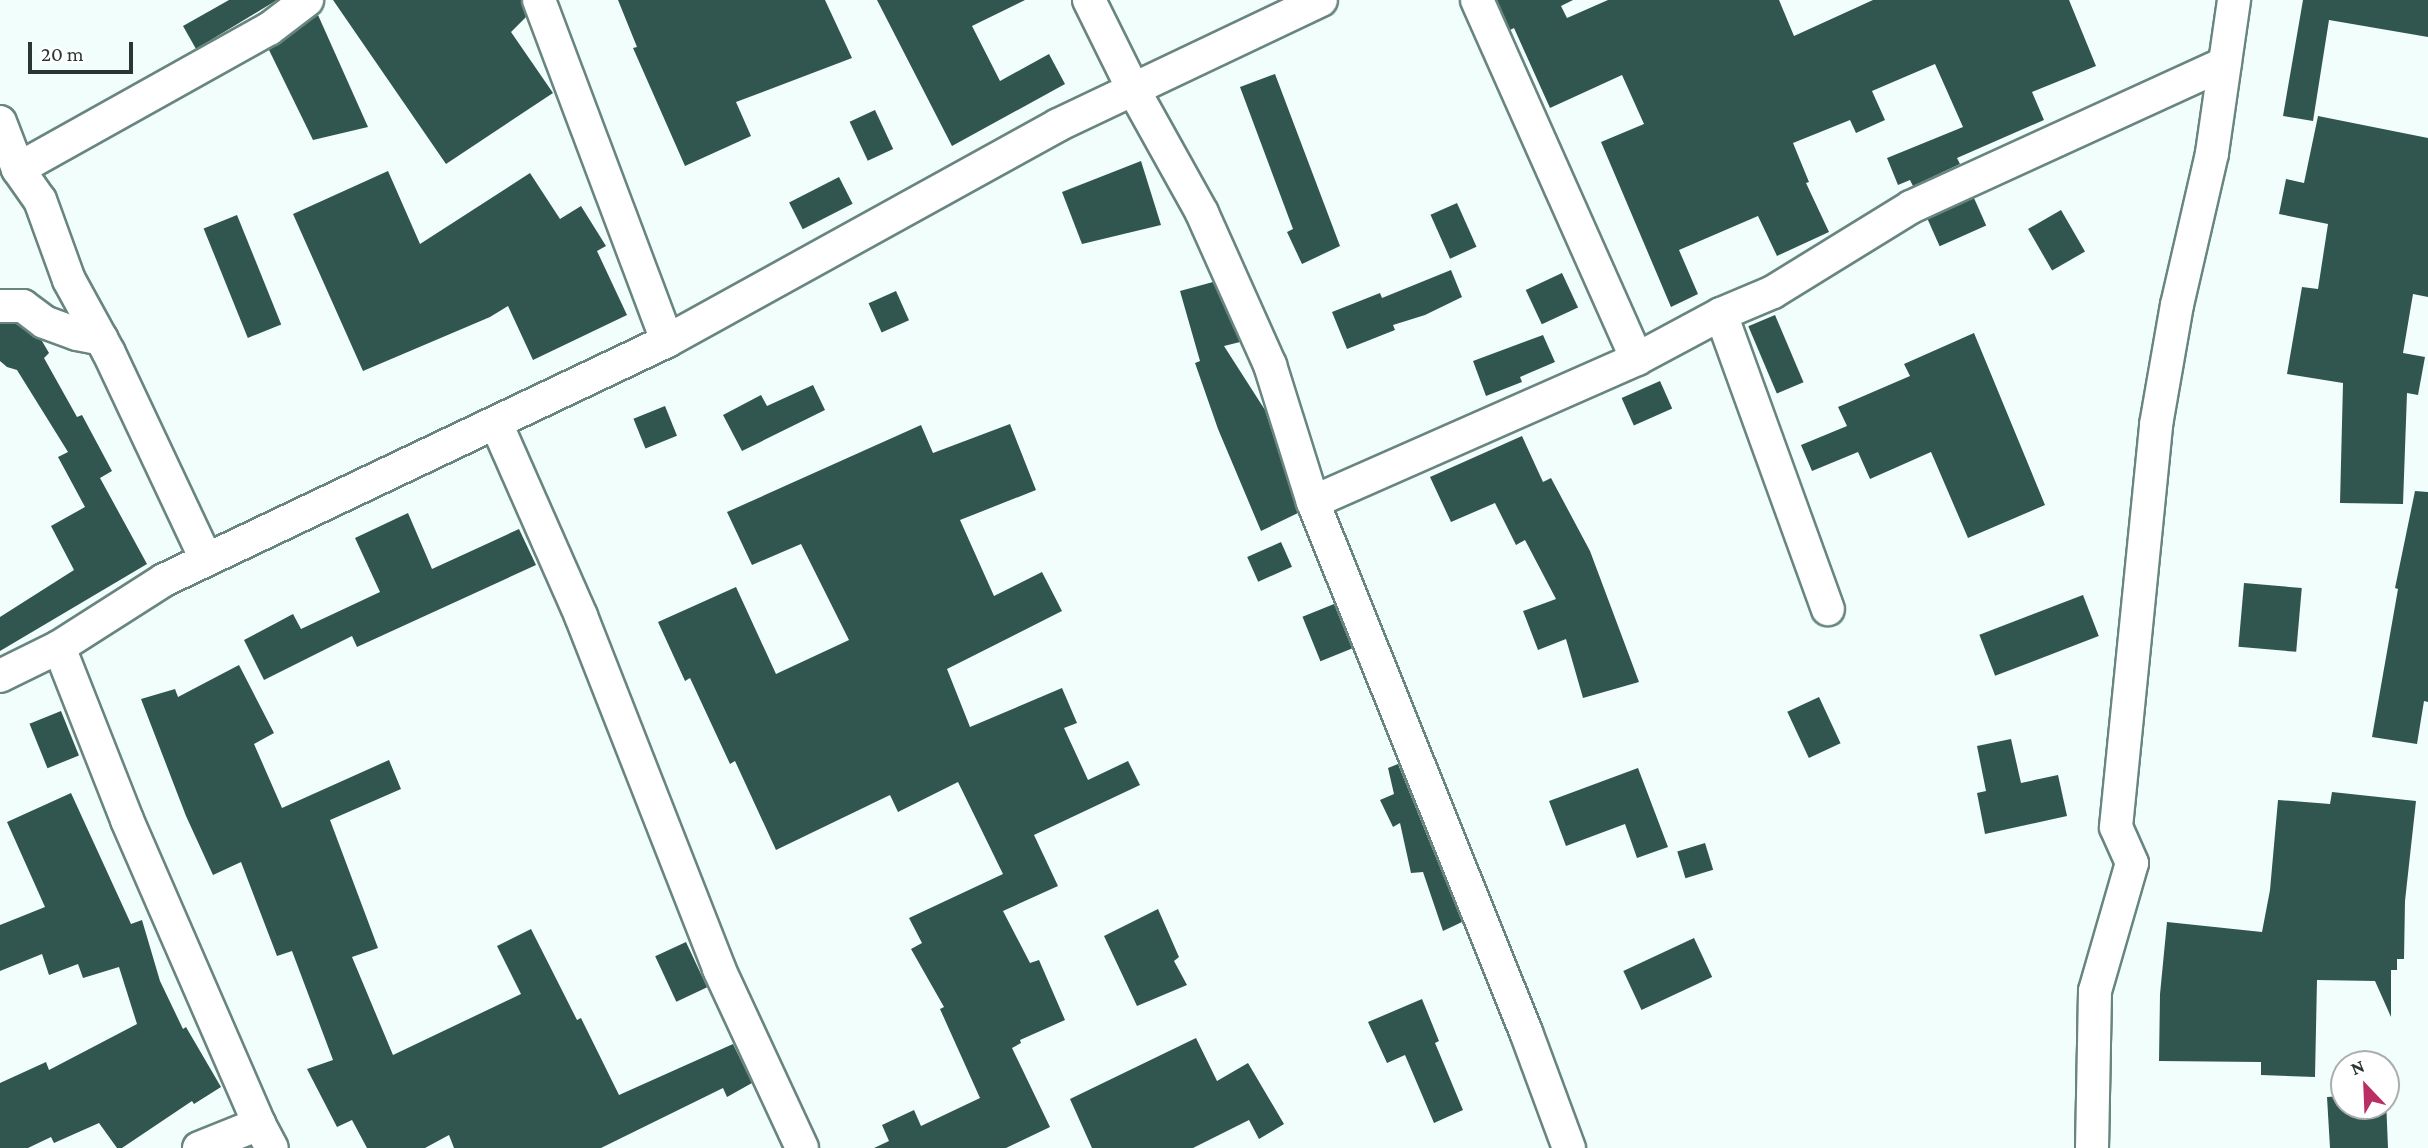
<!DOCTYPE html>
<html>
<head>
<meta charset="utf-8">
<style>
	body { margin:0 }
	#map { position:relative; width:2428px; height:1148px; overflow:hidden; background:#f1fefb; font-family:"Crimson Pro",serif }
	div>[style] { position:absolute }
	.building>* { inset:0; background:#315650; transform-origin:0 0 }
	.roads { filter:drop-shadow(2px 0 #68857f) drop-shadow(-2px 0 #68857f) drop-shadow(0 2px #68857f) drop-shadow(0 -2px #68857f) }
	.street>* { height:32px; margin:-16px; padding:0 16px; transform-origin:16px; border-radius:16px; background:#fff }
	span { translate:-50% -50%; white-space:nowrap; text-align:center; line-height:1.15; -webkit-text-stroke:7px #fff; paint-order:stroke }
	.north { position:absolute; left:2330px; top:1050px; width:70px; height:70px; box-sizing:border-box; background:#fff; border:2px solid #aaafad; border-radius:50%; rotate:337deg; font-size:19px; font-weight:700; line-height:28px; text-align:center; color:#2a3633 }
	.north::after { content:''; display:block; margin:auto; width:24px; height:32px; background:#ba2e64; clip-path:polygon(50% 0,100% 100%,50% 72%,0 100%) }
	.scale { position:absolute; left:28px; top:42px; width:105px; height:32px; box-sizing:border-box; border:4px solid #2a3633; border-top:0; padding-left:9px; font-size:21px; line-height:24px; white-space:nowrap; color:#2a3633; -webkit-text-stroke:5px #fff; paint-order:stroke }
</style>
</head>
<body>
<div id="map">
	<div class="building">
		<div style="clip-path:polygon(229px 0,277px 0,196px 49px,183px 26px)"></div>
		<div style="clip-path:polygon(333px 0,521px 0,526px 17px,511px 32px,553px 93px,446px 164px)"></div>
		<div style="clip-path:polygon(618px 0,825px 0,852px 58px,736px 102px,751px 136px,685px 166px,633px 48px,637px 47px)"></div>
		<div style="clip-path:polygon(877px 0,1025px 0,972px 26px,1000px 81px,1049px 54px,1065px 84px,952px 146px)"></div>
		<div style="clip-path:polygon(1497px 0,1573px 0,1561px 6px,1567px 18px,1608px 0,1779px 0,1794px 36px,1873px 0,2069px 0,2096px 66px,2032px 92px,2044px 120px,1957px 158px,1960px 164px,1913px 186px,1910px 180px,1898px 185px,1887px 158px,1963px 127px,1935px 64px,1872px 91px,1885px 120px,1856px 133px,1850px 120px,1793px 143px,1809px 182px,1806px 183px,1829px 232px,1777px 256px,1758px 216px,1679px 250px,1698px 294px,1671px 307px,1601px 142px,1644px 124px,1622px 75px,1550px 108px,1514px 28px,1510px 30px)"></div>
		<div style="clip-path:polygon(2303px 0,2428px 0,2428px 37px,2329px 20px,2313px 121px,2283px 116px)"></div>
		<div style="clip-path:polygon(318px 15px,368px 127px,313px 140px,269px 50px)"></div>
		<div style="clip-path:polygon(1275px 74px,1340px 246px,1302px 264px,1287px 232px,1293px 229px,1240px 87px)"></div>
		<div style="left:875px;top:110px;width:43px;height:28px;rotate:65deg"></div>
		<div style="clip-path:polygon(2318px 116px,2428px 138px,2428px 297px,2413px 294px,2403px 353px,2425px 357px,2418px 395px,2407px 393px,2403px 504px,2340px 503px,2343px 383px,2287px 374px,2302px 287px,2318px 289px,2328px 224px,2279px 214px,2286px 179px,2304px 183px)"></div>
		<div style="clip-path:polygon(1141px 161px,1161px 225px,1082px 244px,1062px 192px)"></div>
		<div style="clip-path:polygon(388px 171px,420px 244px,530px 173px,560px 219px,581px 206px,606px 246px,597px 251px,627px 315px,533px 360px,508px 306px,490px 317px,363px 371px,293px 214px)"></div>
		<div style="left:839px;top:177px;width:30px;height:56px;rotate:63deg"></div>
		<div style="left:1974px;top:198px;width:30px;height:51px;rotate:66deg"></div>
		<div style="left:1457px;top:203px;width:48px;height:29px;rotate:66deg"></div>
		<div style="left:2061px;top:210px;width:48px;height:38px;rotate:60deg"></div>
		<div style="left:237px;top:215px;width:118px;height:36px;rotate:68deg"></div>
		<div style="clip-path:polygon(1451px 270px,1462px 297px,1425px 315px,1393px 325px,1395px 330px,1347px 349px,1332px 312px,1380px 293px,1382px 298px)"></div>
		<div style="left:1562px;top:273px;width:38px;height:40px;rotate:65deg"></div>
		<div style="clip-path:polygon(1213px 282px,1240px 342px,1224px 346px,1265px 410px,1298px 513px,1261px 531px,1218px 429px,1195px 363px,1200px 361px,1180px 291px)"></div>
		<div style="left:896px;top:291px;width:32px;height:30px;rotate:66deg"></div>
		<div style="left:1775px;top:315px;width:73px;height:29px;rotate:67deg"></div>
		<div style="clip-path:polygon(0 324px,17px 324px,42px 341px,49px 353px,44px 358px,77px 417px,82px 415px,112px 471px,100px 478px,147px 564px,0 651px,0 617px,74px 570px,51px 526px,85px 507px,58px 457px,68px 452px,17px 370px,7px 367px,0 361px)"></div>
		<div style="clip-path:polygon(1974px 333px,2045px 505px,1968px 538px,1931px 452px,1870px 479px,1858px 452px,1812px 471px,1801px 445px,1847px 426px,1838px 407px,1910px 376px,1904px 364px)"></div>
		<div style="clip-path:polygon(1543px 335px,1555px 362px,1520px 377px,1522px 382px,1486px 396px,1473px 361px)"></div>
		<div style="left:1660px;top:381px;width:30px;height:42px;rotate:66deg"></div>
		<div style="clip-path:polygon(813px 385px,825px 410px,742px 451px,723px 415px,761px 395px,767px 406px)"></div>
		<div style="left:665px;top:406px;width:32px;height:34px;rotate:68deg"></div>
		<div style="clip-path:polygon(1010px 424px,1036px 490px,960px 520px,994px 596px,1042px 572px,1062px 611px,947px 669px,970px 727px,1062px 688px,1077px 723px,1064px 728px,1088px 780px,1128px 761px,1140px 785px,1034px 835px,1058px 886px,1003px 911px,1030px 963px,1039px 960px,1065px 1020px,1020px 1040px,1021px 1043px,1012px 1048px,1050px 1127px,1006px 1148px,874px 1148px,889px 1141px,882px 1125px,914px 1110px,921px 1126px,980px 1098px,940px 1009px,944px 1007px,911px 949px,922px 943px,909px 918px,1003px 874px,958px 782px,898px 812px,890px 795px,776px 850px,735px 761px,730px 764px,690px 678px,685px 681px,658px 622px,736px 587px,776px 674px,849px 640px,801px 544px,752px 565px,727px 512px,921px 425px,933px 453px)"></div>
		<div style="clip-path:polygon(1522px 436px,1543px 482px,1551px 478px,1590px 551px,1639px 682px,1583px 698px,1566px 639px,1538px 650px,1523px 611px,1556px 599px,1525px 540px,1516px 545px,1495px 503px,1451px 522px,1430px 477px)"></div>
		<div style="clip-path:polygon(2415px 491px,2428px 492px,2428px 702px,2424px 701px,2417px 744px,2372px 737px,2398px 589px,2395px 588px)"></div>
		<div style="clip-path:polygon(408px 513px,432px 569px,519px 529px,536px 565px,357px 647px,352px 636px,264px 680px,244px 640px,293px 614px,301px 629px,380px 592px,355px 538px)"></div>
		<div style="left:1281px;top:542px;width:27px;height:37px;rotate:66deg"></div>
		<div style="left:2244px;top:583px;width:58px;height:64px;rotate:5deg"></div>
		<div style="left:2083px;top:595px;width:44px;height:111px;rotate:69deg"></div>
		<div style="left:1334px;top:604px;width:48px;height:34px;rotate:68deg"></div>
		<div style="clip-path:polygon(239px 665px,274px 733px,254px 744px,282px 808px,389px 760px,401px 789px,330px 820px,378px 948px,352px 957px,393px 1055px,521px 994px,497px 946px,531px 929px,577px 1020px,581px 1018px,619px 1095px,733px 1044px,752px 1083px,727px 1097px,723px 1088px,601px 1148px,454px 1148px,449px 1135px,425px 1148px,367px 1148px,352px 1120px,337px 1127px,307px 1069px,333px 1060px,292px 951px,277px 956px,241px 862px,213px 875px,186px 816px,141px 699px,175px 689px,178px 697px)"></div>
		<div style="left:1819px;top:697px;width:51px;height:35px;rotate:65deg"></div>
		<div style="left:61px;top:711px;width:48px;height:34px;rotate:68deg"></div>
		<div style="clip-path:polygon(2011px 739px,2021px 783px,2058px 775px,2067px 816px,1985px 834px,1977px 793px,1986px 791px,1977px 746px)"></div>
		<div style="clip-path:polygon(1398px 764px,1462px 922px,1443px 931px,1423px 872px,1411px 873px,1400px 823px,1393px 827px,1380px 800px,1394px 794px,1388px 768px)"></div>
		<div style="clip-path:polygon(1638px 768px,1668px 847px,1637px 858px,1625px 824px,1566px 846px,1549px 801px)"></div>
		<div style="clip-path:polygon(2332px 792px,2416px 801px,2405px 901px,2404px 959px,2397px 959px,2397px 970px,2391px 970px,2391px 1017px,2375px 981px,2317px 980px,2315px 1077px,2261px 1075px,2261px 1062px,2159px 1061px,2160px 994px,2167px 922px,2262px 932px,2270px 890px,2278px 800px,2330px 804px)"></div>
		<div style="clip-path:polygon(71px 793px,131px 924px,142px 920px,160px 981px,183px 1029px,186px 1027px,221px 1087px,194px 1104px,192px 1101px,122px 1148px,117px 1148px,99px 1123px,54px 1143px,51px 1137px,28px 1148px,0 1148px,0 1083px,46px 1062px,49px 1070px,137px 1024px,119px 967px,83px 978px,78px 964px,49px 975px,42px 954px,0 971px,0 925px,45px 907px,7px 822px)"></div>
		<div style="left:1705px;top:843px;width:28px;height:29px;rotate:73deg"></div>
		<div style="clip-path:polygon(1158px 909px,1179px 957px,1174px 961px,1187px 985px,1137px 1006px,1104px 936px)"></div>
		<div style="left:1694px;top:938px;width:43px;height:78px;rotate:65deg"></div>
		<div style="left:686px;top:942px;width:50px;height:34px;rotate:65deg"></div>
		<div style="clip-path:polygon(1422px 999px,1439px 1041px,1435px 1043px,1463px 1110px,1434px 1123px,1405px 1055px,1387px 1063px,1368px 1022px)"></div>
		<div style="clip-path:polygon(1196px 1038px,1217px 1081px,1248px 1063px,1284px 1124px,1259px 1139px,1249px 1120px,1193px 1148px,1092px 1148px,1070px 1099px)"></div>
		<div style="clip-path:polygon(2344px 1096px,2344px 1106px,2386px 1106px,2386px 1099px,2388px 1148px,2330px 1148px,2327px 1097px)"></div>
	</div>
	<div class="roads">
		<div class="street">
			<div style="left:539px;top:0;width:364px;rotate:69.4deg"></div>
			<div style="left:1089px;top:0;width:97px;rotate:63.7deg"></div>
			<div style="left:1132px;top:87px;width:144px;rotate:60.9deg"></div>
			<div style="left:1202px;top:213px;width:167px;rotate:65.9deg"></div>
			<div style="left:1270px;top:365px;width:144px;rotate:72.6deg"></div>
			<div style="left:1313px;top:502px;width:571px;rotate:68.11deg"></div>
			<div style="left:1526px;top:1032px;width:124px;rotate:69.7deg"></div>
			<div style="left:1477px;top:0;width:393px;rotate:66deg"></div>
			<div style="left:0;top:122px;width:50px;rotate:69deg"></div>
			<div style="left:18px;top:169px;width:38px;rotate:55deg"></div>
			<div style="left:40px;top:200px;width:85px;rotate:70.1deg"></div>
			<div style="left:69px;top:280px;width:83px;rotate:61.3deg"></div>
			<div style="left:109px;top:353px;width:228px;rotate:64.8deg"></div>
			<div style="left:18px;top:169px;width:287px;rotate:-29.2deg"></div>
			<div style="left:269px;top:29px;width:48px;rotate:-37.3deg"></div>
			<div style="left:0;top:306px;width:23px"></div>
			<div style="left:23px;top:306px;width:26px;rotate:37deg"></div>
			<div style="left:44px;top:322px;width:35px;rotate:20deg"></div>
			<div style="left:77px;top:334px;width:25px;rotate:11deg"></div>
			<div style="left:1721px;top:314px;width:314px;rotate:70.1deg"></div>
			<div style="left:496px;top:423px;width:211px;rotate:66.2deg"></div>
			<div style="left:581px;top:616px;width:379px;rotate:68.6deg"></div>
			<div style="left:719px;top:969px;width:197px;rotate:65.1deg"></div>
			<div style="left:1313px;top:502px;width:354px;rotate:-23.8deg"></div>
			<div style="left:1637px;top:359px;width:95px;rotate:-28.2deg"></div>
			<div style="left:1721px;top:314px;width:56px;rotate:-22.9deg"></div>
			<div style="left:1773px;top:292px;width:162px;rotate:-31.6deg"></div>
			<div style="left:1911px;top:207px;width:345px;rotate:-24.6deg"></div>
			<div style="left:59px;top:647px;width:186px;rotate:68.5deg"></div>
			<div style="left:127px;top:820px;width:331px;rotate:66.5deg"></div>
			<div style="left:259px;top:1124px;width:27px;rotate:62deg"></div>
			<div style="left:0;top:676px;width:66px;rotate:-26.2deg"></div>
			<div style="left:59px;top:647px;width:125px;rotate:-32.5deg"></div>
			<div style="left:164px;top:580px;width:557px;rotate:-25.41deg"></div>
			<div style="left:667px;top:341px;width:447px;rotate:-28.9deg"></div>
			<div style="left:1058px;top:125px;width:291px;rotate:-25.4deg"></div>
			<div style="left:199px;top:1148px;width:65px;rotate:-21.8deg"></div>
			<div style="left:2092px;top:1148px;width:157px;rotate:-88.9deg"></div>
			<div style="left:2095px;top:991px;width:133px;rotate:-73.9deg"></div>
			<div style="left:2132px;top:863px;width:39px;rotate:-114deg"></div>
			<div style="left:2116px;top:827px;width:404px;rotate:-84.3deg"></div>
			<div style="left:2156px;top:425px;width:122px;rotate:-80.1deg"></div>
			<div style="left:2177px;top:305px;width:156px;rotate:-77deg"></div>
			<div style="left:2212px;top:153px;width:155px;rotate:-81.8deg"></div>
		</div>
	</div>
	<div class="north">N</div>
	<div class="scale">20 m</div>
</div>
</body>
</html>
